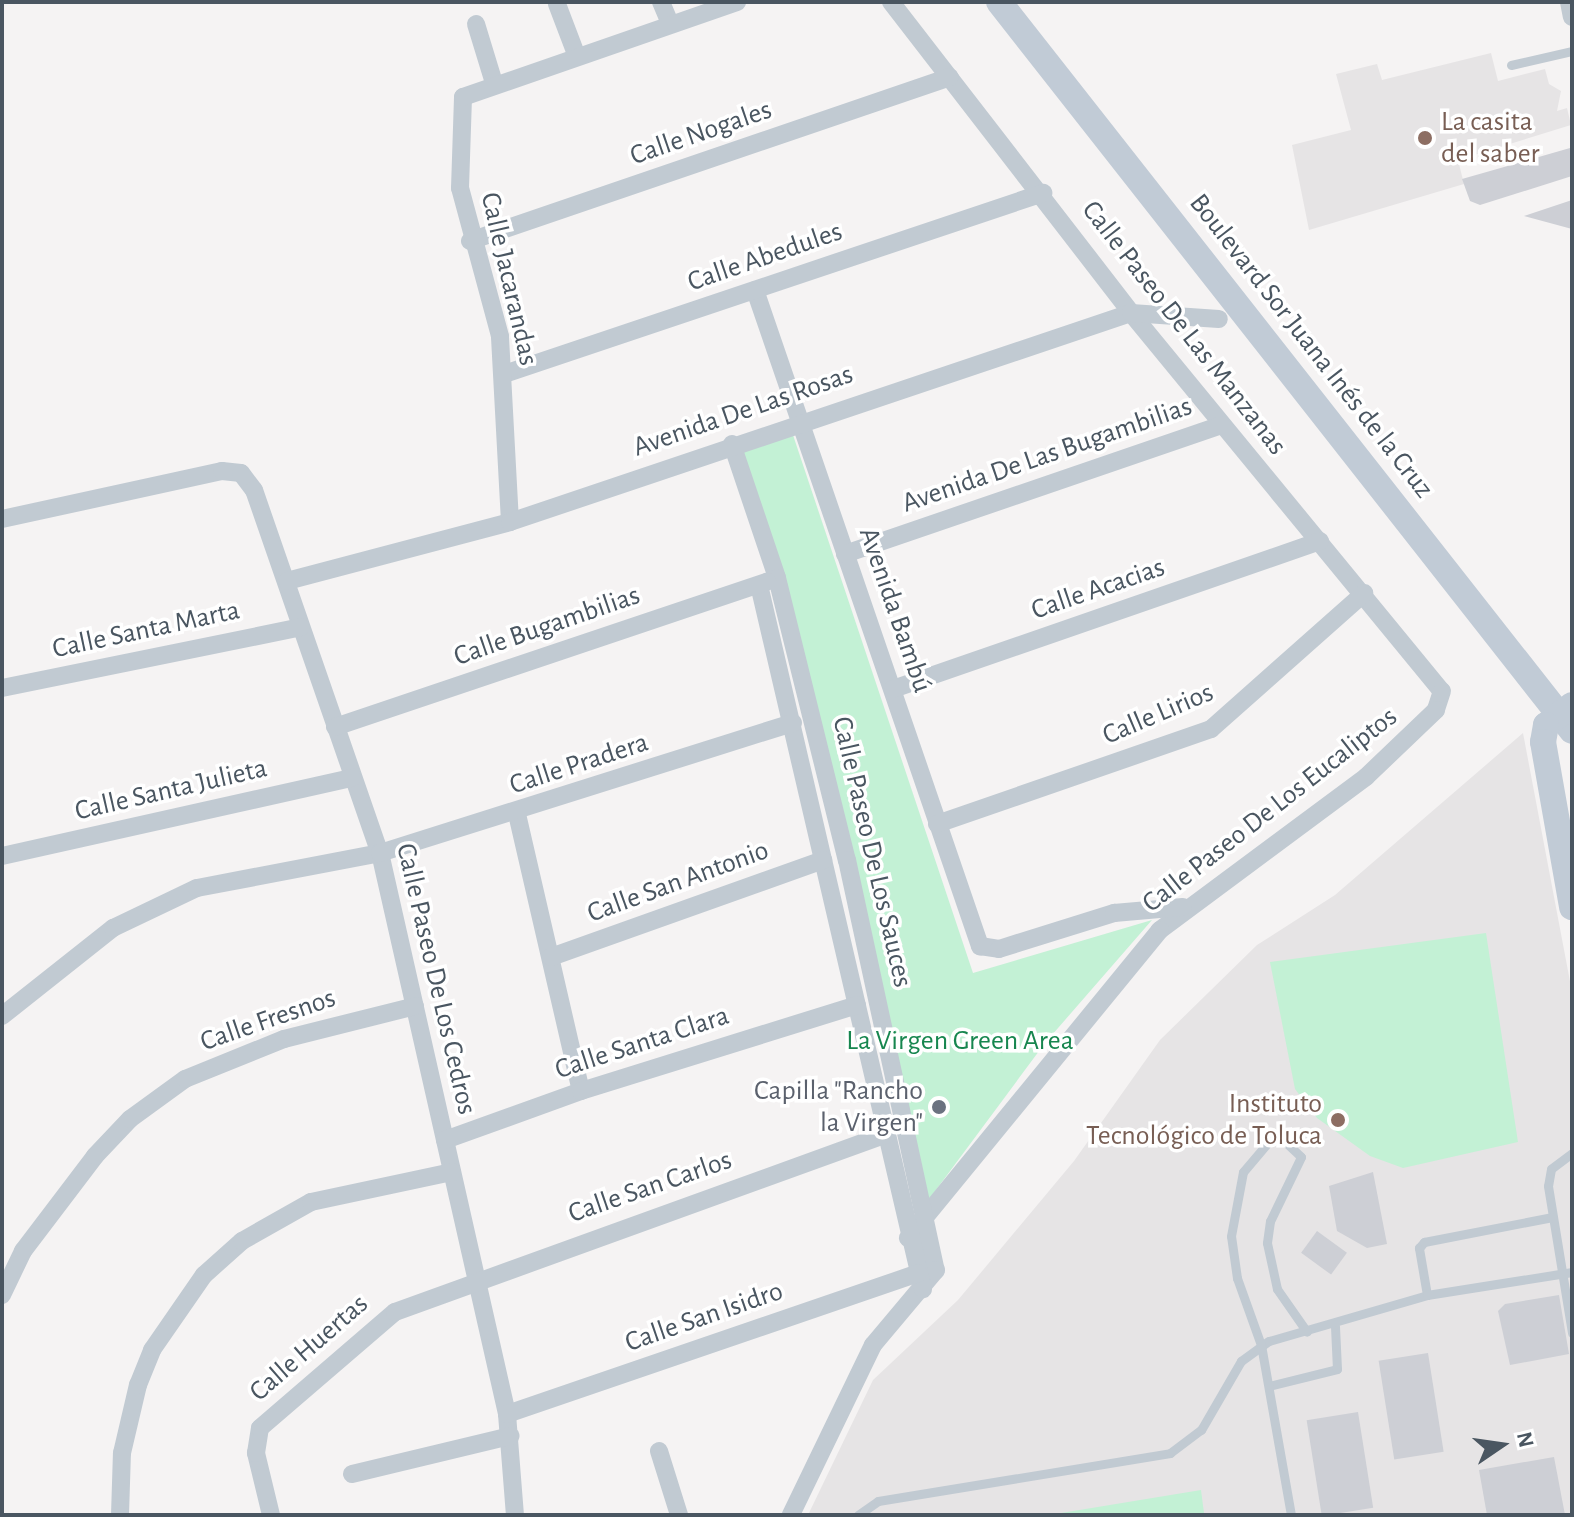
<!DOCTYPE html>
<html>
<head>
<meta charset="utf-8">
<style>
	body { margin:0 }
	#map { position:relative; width:1574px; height:1517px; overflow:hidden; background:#f5f3f3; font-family:"Alegreya Sans",sans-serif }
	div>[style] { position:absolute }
	.education>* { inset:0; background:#e6e4e5 }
	.green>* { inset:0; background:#c3f1d5 }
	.building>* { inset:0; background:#cdcfd5; transform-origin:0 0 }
	.lane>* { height:9px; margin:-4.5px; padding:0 4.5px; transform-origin:4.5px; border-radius:4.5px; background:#c1cad2 }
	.street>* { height:18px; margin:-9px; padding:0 9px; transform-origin:9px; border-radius:9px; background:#c1cad2 }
	.secondary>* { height:26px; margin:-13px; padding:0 13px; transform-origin:13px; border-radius:13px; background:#c1cbd6 }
	.dots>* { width:22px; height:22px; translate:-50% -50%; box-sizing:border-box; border:4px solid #fff; border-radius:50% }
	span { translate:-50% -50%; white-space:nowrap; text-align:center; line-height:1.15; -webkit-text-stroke:7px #fff; paint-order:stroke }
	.education-label { font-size:28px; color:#785e54 }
	.left { translate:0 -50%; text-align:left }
	.right { translate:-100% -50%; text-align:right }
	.street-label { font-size:28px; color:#4a5661 }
	.park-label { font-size:28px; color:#17864f }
	.worship-label { font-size:28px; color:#5b616d }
	.frame { position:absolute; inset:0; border:4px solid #4a5661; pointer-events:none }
	.north { position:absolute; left:1462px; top:1405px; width:80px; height:80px; -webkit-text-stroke:6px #fff; paint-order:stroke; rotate:77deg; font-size:22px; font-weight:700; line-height:32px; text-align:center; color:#4a5661 }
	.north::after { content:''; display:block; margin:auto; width:28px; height:36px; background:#4a5661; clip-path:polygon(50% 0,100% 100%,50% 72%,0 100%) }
</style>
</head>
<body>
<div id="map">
	<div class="education">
		<div style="clip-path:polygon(1491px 53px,1498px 81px,1545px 69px,1549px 84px,1561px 91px,1557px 111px,1567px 108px,1571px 125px,1458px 160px,1464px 184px,1309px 230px,1292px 145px,1351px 130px,1336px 74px,1377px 64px,1382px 80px)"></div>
		<div style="clip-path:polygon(1523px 733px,1572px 992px,1572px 1515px,808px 1515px,873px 1380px,958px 1300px,1074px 1161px,1160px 1040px,1257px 945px,1335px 895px)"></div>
	</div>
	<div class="green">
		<div style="clip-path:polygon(793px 435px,973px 973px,1152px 920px,1045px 1043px,927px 1202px,739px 452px)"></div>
		<div style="clip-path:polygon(1486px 933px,1518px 1142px,1403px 1168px,1370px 1156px,1317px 1118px,1295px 1089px,1270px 962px)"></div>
		<div style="clip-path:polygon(1201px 1490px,1204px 1513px,1193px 1515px,1049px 1515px)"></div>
	</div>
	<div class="building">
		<div style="clip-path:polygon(1570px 148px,1572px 176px,1480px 205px,1470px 201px,1462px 179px)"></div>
		<div style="clip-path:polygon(1572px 200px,1572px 229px,1524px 216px)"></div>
		<div style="clip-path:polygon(1373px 1172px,1387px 1244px,1367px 1248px,1337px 1231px,1329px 1186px)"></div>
		<div style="left:1317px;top:1231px;width:37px;height:27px;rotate:36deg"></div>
		<div style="clip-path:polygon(1559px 1295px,1569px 1354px,1510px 1365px,1498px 1311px,1505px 1304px)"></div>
		<div style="left:1428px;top:1353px;width:100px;height:50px;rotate:81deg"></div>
		<div style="left:1358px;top:1412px;width:97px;height:52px;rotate:81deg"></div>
		<div style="clip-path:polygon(1554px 1457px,1565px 1515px,1487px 1515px,1479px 1470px)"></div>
	</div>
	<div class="lane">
		<div style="left:1511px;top:65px;width:63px;rotate:-12.9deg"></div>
		<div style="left:1572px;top:1153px;width:26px;rotate:143deg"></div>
		<div style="left:1551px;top:1169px;width:17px;rotate:100deg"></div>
		<div style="left:1548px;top:1186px;width:149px;rotate:80.7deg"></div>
		<div style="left:1427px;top:1295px;width:48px;rotate:-99.7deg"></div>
		<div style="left:1419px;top:1248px;width:8px;rotate:-50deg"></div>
		<div style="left:1424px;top:1242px;width:131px;rotate:-11deg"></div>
		<div style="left:1269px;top:1386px;width:70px;rotate:-14deg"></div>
		<div style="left:1337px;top:1369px;width:43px;rotate:-92.7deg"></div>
		<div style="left:858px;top:1515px;width:24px;rotate:-35deg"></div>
		<div style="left:878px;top:1501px;width:296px;rotate:-9.3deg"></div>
		<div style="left:1170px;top:1453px;width:39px;rotate:-37deg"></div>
		<div style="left:1201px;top:1430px;width:80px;rotate:-59.9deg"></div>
		<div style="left:1241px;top:1361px;width:34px;rotate:-36deg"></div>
		<div style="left:1269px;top:1341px;width:165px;rotate:-16.2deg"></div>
		<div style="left:1427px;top:1295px;width:147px;rotate:-9deg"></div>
		<div style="left:1291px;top:1515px;width:173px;rotate:-100deg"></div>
		<div style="left:1261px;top:1345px;width:71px;rotate:-109.7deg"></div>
		<div style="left:1237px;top:1278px;width:42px;rotate:-98.1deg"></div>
		<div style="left:1231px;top:1236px;width:65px;rotate:-79.4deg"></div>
		<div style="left:1243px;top:1172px;width:43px;rotate:-49.7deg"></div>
		<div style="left:1271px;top:1139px;width:11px"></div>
		<div style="left:1282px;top:1139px;width:26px;rotate:43deg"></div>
		<div style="left:1301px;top:1157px;width:71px;rotate:115.8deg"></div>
		<div style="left:1270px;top:1221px;width:22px;rotate:98deg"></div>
		<div style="left:1267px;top:1243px;width:47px;rotate:77.7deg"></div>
		<div style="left:1277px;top:1289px;width:52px;rotate:55.1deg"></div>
	</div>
	<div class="street">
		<div style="left:661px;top:2px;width:23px;rotate:67deg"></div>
		<div style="left:891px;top:2px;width:393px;rotate:52.3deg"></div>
		<div style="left:1131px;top:313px;width:489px;rotate:50.6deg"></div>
		<div style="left:1442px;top:691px;width:20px;rotate:108deg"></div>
		<div style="left:1436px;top:710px;width:97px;rotate:136.3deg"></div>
		<div style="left:1366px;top:777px;width:257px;rotate:143.4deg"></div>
		<div style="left:1160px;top:930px;width:398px;rotate:129.3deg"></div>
		<div style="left:1569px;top:2px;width:15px;rotate:79deg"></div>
		<div style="left:557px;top:4px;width:53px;rotate:69.2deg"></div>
		<div style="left:476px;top:24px;width:62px;rotate:73deg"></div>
		<div style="left:470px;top:241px;width:507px;rotate:-18.86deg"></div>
		<div style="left:755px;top:290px;width:694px;rotate:71.07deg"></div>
		<div style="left:980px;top:946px;width:19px;rotate:9deg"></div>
		<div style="left:999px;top:949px;width:121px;rotate:-17.4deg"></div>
		<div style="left:1114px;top:913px;width:69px;rotate:-5deg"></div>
		<div style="left:504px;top:374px;width:569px;rotate:-18.56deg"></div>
		<div style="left:732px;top:444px;width:141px;rotate:71.4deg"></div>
		<div style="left:777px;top:578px;width:291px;rotate:76.1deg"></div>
		<div style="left:847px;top:860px;width:420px;rotate:77.8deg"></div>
		<div style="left:936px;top:1270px;width:98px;rotate:130deg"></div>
		<div style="left:873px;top:1345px;width:189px;rotate:115.8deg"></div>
		<div style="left:2px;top:519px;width:225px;rotate:-12.3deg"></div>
		<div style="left:222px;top:471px;width:19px;rotate:6deg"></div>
		<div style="left:241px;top:473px;width:21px;rotate:53deg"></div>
		<div style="left:254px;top:490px;width:384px;rotate:70.9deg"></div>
		<div style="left:380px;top:853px;width:575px;rotate:77.24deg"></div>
		<div style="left:507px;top:1414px;width:101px;rotate:85.5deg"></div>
		<div style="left:510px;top:522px;width:186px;rotate:-93.1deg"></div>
		<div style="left:500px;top:336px;width:153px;rotate:-105.1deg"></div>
		<div style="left:460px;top:188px;width:91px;rotate:-88.1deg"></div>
		<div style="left:463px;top:97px;width:290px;rotate:-19.1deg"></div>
		<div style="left:845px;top:554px;width:398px;rotate:-18.9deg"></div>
		<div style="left:287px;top:581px;width:231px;rotate:-14.8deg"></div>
		<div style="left:510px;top:522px;width:655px;rotate:-18.6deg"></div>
		<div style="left:1131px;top:313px;width:88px;rotate:3.9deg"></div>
		<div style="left:759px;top:585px;width:723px;rotate:76.89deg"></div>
		<div style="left:2px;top:688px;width:305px;rotate:-11.5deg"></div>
		<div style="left:893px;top:689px;width:452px;rotate:-19.1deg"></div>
		<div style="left:335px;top:727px;width:456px;rotate:-18.6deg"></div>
		<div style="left:517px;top:814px;width:284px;rotate:77deg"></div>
		<div style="left:937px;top:824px;width:290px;rotate:-19.1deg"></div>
		<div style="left:1211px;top:729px;width:205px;rotate:-41.6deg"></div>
		<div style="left:2px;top:856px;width:359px;rotate:-12.6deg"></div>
		<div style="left:551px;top:957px;width:289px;rotate:-19.6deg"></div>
		<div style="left:2px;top:1016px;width:142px;rotate:-38.4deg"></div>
		<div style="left:113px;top:928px;width:93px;rotate:-25.5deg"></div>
		<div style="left:197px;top:888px;width:186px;rotate:-10.8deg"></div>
		<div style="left:380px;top:853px;width:433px;rotate:-17.5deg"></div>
		<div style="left:445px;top:1140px;width:145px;rotate:-19.8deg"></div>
		<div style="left:581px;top:1091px;width:289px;rotate:-17.3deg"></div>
		<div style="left:2px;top:1295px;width:49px;rotate:-64.5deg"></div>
		<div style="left:23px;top:1251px;width:119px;rotate:-52.8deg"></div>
		<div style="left:95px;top:1156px;width:51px;rotate:-46.6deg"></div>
		<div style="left:130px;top:1119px;width:68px;rotate:-36deg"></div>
		<div style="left:185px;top:1079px;width:107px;rotate:-22deg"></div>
		<div style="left:284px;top:1039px;width:135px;rotate:-14.1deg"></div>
		<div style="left:507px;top:1414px;width:435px;rotate:-18.9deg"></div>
		<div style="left:659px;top:1451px;width:67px;rotate:72.6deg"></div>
		<div style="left:352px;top:1474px;width:163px;rotate:-13.5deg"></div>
		<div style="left:120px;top:1515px;width:62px;rotate:-88.2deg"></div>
		<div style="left:122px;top:1453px;width:70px;rotate:-76.8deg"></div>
		<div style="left:138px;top:1385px;width:38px;rotate:-68deg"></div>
		<div style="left:152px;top:1350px;width:91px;rotate:-55.3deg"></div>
		<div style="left:204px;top:1275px;width:51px;rotate:-41.8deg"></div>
		<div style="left:242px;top:1241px;width:79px;rotate:-29.5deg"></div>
		<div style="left:311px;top:1202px;width:144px;rotate:-12deg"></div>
		<div style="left:271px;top:1515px;width:64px;rotate:-103.6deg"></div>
		<div style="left:256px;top:1453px;width:25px;rotate:-81deg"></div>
		<div style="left:260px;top:1428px;width:178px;rotate:-40.7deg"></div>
		<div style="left:395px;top:1312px;width:523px;rotate:-19.89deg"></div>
	</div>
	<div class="secondary">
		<div style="left:999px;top:2px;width:927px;rotate:51.83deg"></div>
		<div style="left:1572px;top:705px;width:33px;rotate:142deg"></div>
		<div style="left:1546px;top:725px;width:17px;rotate:100deg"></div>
		<div style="left:1543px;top:742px;width:168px;rotate:80deg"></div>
	</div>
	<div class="dots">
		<div style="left:1425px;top:138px;background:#8d6e63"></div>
		<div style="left:939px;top:1107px;background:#6b7280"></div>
		<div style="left:1338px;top:1120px;background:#8d6e63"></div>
	</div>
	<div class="education-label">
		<span class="left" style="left:1441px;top:138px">La casita<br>del saber</span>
		<span class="right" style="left:1322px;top:1120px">Instituto<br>Tecnológico de Toluca</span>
	</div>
	<div class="street-label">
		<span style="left:701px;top:133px;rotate:-19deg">Calle Nogales</span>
		<span style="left:765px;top:257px;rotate:-19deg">Calle Abedules</span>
		<span style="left:509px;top:279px;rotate:77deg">Calle Jacarandas</span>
		<span style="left:1184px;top:328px;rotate:52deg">Calle Paseo De Las Manzanas</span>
		<span style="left:1311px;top:346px;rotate:52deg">Boulevard Sor Juana Inés de la Cruz</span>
		<span style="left:743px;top:411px;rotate:-19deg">Avenida De Las Rosas</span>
		<span style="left:1047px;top:455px;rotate:-19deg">Avenida De Las Bugambilias</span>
		<span style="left:1098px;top:589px;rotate:-19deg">Calle Acacias</span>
		<span style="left:895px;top:610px;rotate:71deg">Avenida Bambú</span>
		<span style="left:547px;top:626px;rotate:-19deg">Calle Bugambilias</span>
		<span style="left:146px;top:630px;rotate:-12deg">Calle Santa Marta</span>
		<span style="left:1158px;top:714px;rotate:-23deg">Calle Lirios</span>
		<span style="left:579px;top:764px;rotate:-18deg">Calle Pradera</span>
		<span style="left:171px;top:790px;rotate:-13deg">Calle Santa Julieta</span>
		<span style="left:1270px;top:810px;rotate:-38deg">Calle Paseo De Los Eucaliptos</span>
		<span style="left:872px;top:852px;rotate:77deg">Calle Paseo De Los Sauces</span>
		<span style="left:678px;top:882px;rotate:-20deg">Calle San Antonio</span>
		<span style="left:436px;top:979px;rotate:77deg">Calle Paseo De Los Cedros</span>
		<span style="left:268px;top:1020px;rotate:-19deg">Calle Fresnos</span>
		<span style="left:642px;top:1043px;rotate:-18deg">Calle Santa Clara</span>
		<span style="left:650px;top:1187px;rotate:-19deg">Calle San Carlos</span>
		<span style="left:704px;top:1317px;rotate:-19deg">Calle San Isidro</span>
		<span style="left:309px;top:1348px;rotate:-41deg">Calle Huertas</span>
	</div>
	<div class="park-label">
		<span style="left:960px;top:1041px">La Virgen Green Area</span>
	</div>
	<div class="worship-label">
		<span class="right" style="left:923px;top:1107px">Capilla "Rancho<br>la Virgen"</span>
	</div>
	<div class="frame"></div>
	<div class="north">N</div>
</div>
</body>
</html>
